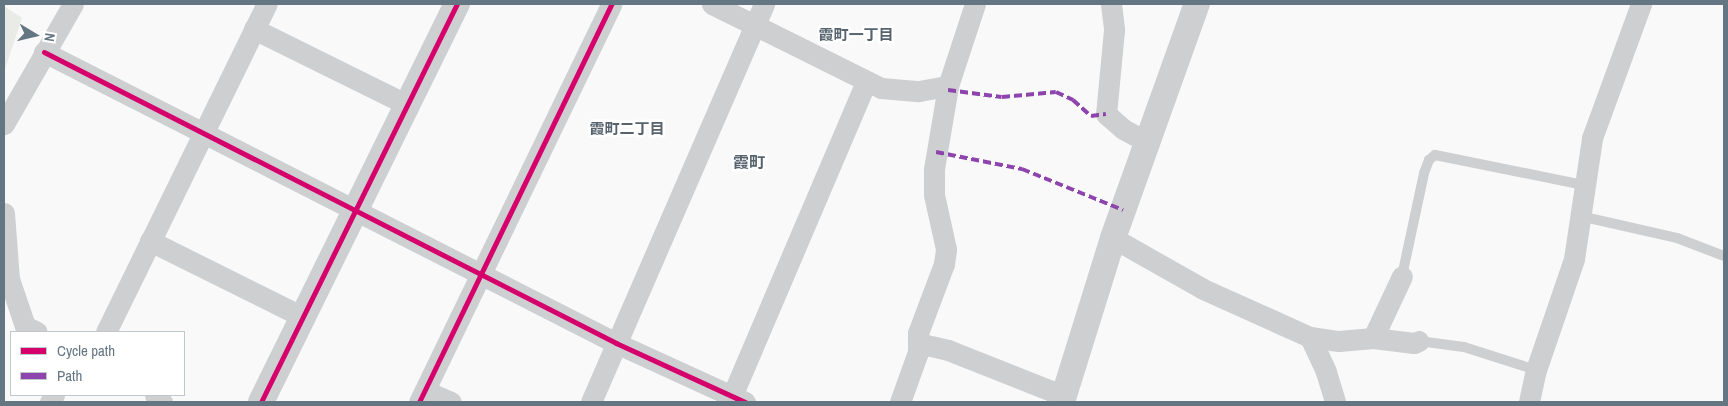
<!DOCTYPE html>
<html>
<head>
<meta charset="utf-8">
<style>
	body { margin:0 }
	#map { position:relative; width:1728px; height:406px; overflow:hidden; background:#f9f9f9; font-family:"Archivo Narrow","Noto Sans JP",sans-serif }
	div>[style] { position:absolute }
	.green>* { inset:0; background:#e8ebe6 }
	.service>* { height:10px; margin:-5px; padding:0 5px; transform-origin:5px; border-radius:5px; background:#cecfd0 }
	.minor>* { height:21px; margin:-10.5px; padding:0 10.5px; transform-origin:10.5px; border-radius:10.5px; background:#cecfd0 }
	.tertiary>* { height:26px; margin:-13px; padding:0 13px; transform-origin:13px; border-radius:13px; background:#cecfd0 }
	.quiet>* { height:4px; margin-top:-2px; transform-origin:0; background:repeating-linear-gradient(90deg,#8e44ad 0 8px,transparent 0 12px) }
	.cycleway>* { height:5px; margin:-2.5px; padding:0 2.5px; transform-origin:2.5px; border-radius:2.5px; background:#d6006c }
	span { translate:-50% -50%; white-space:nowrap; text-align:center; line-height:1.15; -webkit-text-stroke:5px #fff; paint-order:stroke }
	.neighbourhood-label { font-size:15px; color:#57646e; font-weight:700 }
	.quarter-label { font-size:16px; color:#57646e; font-weight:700 }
	.frame { position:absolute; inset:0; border:5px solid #657683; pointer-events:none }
	.legend { position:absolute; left:10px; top:331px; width:175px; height:65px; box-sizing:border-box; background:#fff; border:1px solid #c1c8cd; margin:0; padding:6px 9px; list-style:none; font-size:15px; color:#657683 }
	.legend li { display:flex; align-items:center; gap:10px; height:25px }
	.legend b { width:25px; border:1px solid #c1c8cd }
	.north { position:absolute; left:10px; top:10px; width:50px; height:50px; -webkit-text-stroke:4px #fff; paint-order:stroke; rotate:99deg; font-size:14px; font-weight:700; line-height:20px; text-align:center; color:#657683 }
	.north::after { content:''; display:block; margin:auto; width:18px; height:22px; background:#657683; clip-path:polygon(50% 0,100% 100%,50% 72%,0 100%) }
</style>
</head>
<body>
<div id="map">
	<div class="green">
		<div style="clip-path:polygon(4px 6px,22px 18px,4px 72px)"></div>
	</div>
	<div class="service">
		<div style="left:1580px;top:216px;width:99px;rotate:12.8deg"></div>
		<div style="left:1677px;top:238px;width:50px;rotate:21deg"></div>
		<div style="left:1402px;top:276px;width:105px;rotate:-77.9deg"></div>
		<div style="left:1424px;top:173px;width:14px;rotate:-69deg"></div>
		<div style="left:1429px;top:160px;width:8px;rotate:-40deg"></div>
		<div style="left:1435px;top:155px;width:152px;rotate:11.4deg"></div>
		<div style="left:1419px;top:341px;width:45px;rotate:7.6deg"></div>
		<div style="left:1464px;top:347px;width:76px;rotate:17.7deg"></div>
	</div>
	<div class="minor">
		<div style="left:712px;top:4px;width:189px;rotate:26.4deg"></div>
		<div style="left:881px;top:88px;width:38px;rotate:5deg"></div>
		<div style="left:919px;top:91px;width:29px;rotate:-10deg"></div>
		<div style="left:1111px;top:4px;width:26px;rotate:83deg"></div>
		<div style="left:1114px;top:30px;width:84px;rotate:95.4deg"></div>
		<div style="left:1106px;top:114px;width:23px;rotate:41deg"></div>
		<div style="left:1123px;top:129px;width:27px;rotate:28deg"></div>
		<div style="left:254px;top:29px;width:169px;rotate:26.3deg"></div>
		<div style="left:44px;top:52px;width:642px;rotate:26.96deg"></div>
		<div style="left:616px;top:343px;width:142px;rotate:24.6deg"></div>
		<div style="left:4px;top:124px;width:138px;rotate:-60.1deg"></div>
		<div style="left:4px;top:213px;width:66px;rotate:85.7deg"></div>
		<div style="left:9px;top:279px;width:50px;rotate:71.2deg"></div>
		<div style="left:25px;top:326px;width:13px;rotate:27deg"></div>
		<div style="left:1113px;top:238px;width:103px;rotate:29.5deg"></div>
		<div style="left:1203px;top:289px;width:117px;rotate:24.2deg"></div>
		<div style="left:1310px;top:337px;width:38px;rotate:65deg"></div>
		<div style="left:1326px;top:372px;width:31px;rotate:73deg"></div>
		<div style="left:150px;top:241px;width:171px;rotate:26.4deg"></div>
		<div style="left:106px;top:332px;width:365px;rotate:-63.9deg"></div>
		<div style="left:1310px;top:337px;width:29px;rotate:8deg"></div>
		<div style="left:1339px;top:341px;width:34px;rotate:-5deg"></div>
		<div style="left:1373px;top:338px;width:41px;rotate:7deg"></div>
		<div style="left:1414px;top:343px;width:5px;rotate:-22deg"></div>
		<div style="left:1373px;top:338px;width:68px;rotate:-64.9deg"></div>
		<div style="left:918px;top:343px;width:31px;rotate:13deg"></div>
		<div style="left:948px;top:350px;width:125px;rotate:21.6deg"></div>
		<div style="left:425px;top:391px;width:28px;rotate:23deg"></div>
		<div style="left:155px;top:395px;width:10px;rotate:45deg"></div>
		<div style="left:732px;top:396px;width:341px;rotate:-66.9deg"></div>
		<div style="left:50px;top:402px;width:8px;rotate:-60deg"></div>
		<div style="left:419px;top:402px;width:442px;rotate:-64.2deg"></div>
		<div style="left:591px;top:402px;width:434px;rotate:-66.5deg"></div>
		<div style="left:900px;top:402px;width:53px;rotate:-70.2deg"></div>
		<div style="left:918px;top:352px;width:19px;rotate:-90deg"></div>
		<div style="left:918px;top:333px;width:74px;rotate:-69.4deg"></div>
		<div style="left:944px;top:264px;width:15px;rotate:-82deg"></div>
		<div style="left:946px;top:249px;width:55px;rotate:-102.5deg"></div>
		<div style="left:934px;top:195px;width:26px;rotate:-90deg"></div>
		<div style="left:934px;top:169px;width:84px;rotate:-80.4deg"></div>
		<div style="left:948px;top:86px;width:86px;rotate:-71.8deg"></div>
		<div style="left:1529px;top:402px;width:33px;rotate:-78deg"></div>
		<div style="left:1536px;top:370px;width:117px;rotate:-71.1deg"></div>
		<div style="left:1574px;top:259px;width:122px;rotate:-81.5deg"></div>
		<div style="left:1592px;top:138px;width:143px;rotate:-69.9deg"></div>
	</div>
	<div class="tertiary">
		<div style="left:261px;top:402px;width:444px;rotate:-63.8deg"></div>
		<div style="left:1062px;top:402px;width:172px;rotate:-72.7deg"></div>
		<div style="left:1113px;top:238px;width:249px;rotate:-70.3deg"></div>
	</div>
	<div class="quiet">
		<div style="left:948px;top:90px;width:54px;rotate:7.4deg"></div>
		<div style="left:1002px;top:97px;width:54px;rotate:-5.3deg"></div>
		<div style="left:1056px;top:92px;width:19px;rotate:25deg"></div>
		<div style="left:1073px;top:100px;width:24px;rotate:42deg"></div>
		<div style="left:1091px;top:116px;width:15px;rotate:-8deg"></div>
		<div style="left:936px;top:152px;width:88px;rotate:11.2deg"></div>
		<div style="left:1022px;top:169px;width:109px;rotate:22.1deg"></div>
	</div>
	<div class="cycleway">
		<div style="left:44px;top:52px;width:642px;rotate:26.96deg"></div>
		<div style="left:616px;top:343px;width:142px;rotate:24.6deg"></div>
		<div style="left:261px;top:402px;width:444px;rotate:-63.8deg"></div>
		<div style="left:419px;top:402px;width:442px;rotate:-64.2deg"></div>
	</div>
	<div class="neighbourhood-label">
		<span style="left:856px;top:35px">霞町一丁目</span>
		<span style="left:627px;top:129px">霞町二丁目</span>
	</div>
	<div class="quarter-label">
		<span style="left:749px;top:162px">霞町</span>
	</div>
	<div class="frame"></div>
	<ul class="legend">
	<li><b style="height:6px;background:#d6006c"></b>Cycle path</li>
	<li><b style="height:6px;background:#8e44ad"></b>Path</li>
	</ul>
	<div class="north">N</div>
</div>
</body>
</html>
